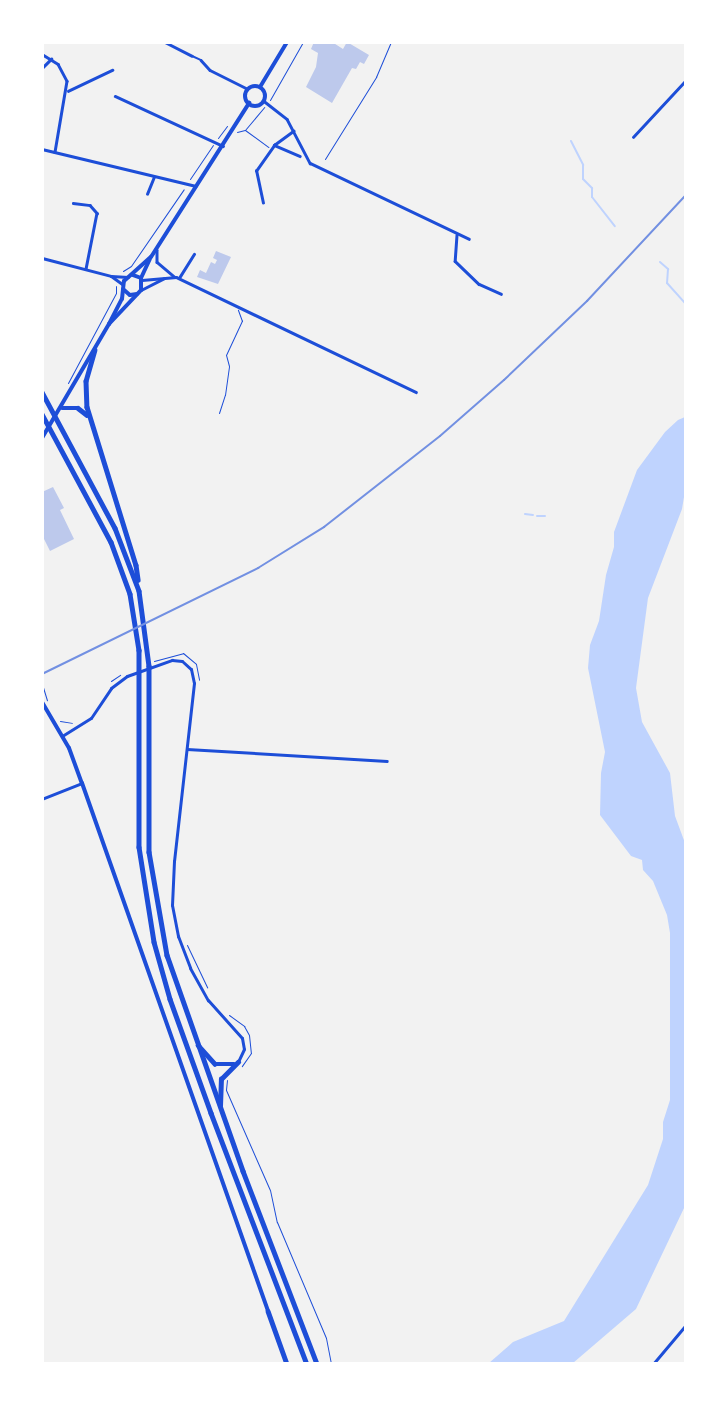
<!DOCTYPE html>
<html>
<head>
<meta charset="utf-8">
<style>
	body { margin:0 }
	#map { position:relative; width:728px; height:1406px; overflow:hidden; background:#f2f2f2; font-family:Cabin,sans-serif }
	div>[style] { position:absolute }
	.water>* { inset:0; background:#bfd3fe }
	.stream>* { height:2px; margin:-1px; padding:0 1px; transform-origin:1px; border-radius:1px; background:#bfd3fe }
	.building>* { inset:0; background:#bdc9ec }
	.path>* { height:1px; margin:-0.5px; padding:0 0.5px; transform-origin:0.5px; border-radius:0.5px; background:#1d4ed8 }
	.service>* { height:1px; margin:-0.5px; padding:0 0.5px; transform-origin:0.5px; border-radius:0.5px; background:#1d4ed8 }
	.pedestrian>* { height:2px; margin:-1px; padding:0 1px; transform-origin:1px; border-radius:1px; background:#1d4ed8 }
	.minor>* { height:2.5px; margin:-1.25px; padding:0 1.25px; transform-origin:1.25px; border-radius:1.25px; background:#1d4ed8 }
	.tertiary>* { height:3px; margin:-1.5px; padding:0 1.5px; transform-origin:1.5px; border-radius:1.5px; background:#1d4ed8 }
	.secondary>* { height:4px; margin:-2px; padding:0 2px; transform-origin:2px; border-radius:2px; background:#1d4ed8 }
	.primary>* { height:4px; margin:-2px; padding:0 2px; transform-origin:2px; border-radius:2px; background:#1d4ed8 }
	.primary>.ring { margin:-2px; padding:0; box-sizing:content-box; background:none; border:4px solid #1d4ed8; border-radius:50% }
	.trunk>* { height:4.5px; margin:-2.25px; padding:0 2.25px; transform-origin:2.25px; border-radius:2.25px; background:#1d4ed8 }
	.rail>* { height:2px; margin:-1px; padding:0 1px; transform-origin:1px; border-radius:1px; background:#7290e2 }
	span { translate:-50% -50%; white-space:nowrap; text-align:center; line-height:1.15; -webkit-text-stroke:5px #fff; paint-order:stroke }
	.frame { position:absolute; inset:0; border:44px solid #fff; pointer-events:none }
</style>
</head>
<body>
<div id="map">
	<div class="water">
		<div style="clip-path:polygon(685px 417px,685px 491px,682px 509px,648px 598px,636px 688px,642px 722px,670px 773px,675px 816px,685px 843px,685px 1206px,636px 1309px,573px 1363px,489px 1363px,513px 1342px,564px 1321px,648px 1185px,663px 1139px,663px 1122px,670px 1100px,670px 933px,667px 915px,653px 881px,643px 870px,642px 860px,631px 856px,600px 815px,601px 773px,605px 752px,588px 668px,590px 645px,599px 621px,606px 575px,614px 547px,614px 532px,637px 470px,665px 432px,678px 420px)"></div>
	</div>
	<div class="stream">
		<div style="left:571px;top:141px;width:27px;rotate:63deg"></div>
		<div style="left:583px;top:165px;width:14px;rotate:90deg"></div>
		<div style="left:583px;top:179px;width:13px;rotate:45deg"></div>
		<div style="left:592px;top:188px;width:9px;rotate:90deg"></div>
		<div style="left:592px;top:197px;width:37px;rotate:52deg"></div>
		<div style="left:660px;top:262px;width:11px;rotate:41deg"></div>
		<div style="left:668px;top:269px;width:14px;rotate:94deg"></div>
		<div style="left:667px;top:283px;width:28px;rotate:48deg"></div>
		<div style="left:686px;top:305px;width:10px;rotate:90deg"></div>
		<div style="left:525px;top:514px;width:8px;rotate:7deg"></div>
		<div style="left:537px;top:516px;width:8px"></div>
	</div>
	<div class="building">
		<div style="clip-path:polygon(314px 42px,332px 42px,343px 49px,347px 42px,369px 55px,364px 64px,360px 62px,356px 69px,352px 68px,332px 103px,306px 87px,316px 67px,318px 53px,311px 49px)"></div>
		<div style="clip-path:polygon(216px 251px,231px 257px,218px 284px,197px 277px,200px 270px,206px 273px,211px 262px,215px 264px,217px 260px,213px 258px)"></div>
		<div style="clip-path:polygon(53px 487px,64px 508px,60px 510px,74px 539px,50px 551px,42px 535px,42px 492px)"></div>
	</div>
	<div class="path">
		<div style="left:502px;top:42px;width:1px"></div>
		<div style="left:270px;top:100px;width:67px;rotate:-60.4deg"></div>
		<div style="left:245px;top:130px;width:29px;rotate:36deg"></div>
		<div style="left:237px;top:132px;width:8px;rotate:-14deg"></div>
		<div style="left:245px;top:130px;width:30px;rotate:-50deg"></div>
		<div style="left:218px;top:138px;width:15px;rotate:-53deg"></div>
		<div style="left:190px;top:179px;width:41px;rotate:-55.9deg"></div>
		<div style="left:123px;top:271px;width:9px;rotate:-32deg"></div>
		<div style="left:131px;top:266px;width:93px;rotate:-55.5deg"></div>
		<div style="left:68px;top:383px;width:102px;rotate:-61.9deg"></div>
		<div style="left:116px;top:293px;width:7px;rotate:-90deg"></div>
		<div style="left:154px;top:661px;width:30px;rotate:-15deg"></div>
		<div style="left:183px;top:653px;width:17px;rotate:40deg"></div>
		<div style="left:196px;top:664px;width:16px;rotate:79deg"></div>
		<div style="left:111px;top:681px;width:11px;rotate:-34deg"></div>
		<div style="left:42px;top:684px;width:17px;rotate:73deg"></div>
		<div style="left:60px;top:721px;width:12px;rotate:9deg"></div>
		<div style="left:187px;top:945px;width:47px;rotate:64.5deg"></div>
		<div style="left:229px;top:1015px;width:19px;rotate:36deg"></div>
		<div style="left:244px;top:1026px;width:10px;rotate:61deg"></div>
		<div style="left:249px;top:1035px;width:18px;rotate:84deg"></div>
		<div style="left:251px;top:1053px;width:16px;rotate:125deg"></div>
		<div style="left:227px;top:1080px;width:10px;rotate:96deg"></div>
		<div style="left:226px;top:1090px;width:109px;rotate:66.3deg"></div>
		<div style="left:270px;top:1190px;width:33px;rotate:78deg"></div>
		<div style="left:277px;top:1222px;width:126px;rotate:67.1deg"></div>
		<div style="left:326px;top:1338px;width:26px;rotate:79deg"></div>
	</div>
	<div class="service">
		<div style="left:325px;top:159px;width:97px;rotate:-58.1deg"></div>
		<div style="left:376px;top:77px;width:38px;rotate:-67deg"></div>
		<div style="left:219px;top:413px;width:19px;rotate:-72deg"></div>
		<div style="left:225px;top:395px;width:29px;rotate:-82deg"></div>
		<div style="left:229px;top:366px;width:11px;rotate:-105deg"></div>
		<div style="left:226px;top:355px;width:38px;rotate:-65deg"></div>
		<div style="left:242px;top:321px;width:12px;rotate:-110deg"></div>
	</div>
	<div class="pedestrian">
		<div style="left:192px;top:56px;width:10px;rotate:24deg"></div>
	</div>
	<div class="minor">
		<div style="left:165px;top:42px;width:30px;rotate:27deg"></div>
		<div style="left:42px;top:54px;width:19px;rotate:32deg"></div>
		<div style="left:58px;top:64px;width:19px;rotate:62deg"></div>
		<div style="left:67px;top:81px;width:72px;rotate:99.6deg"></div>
		<div style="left:201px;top:60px;width:13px;rotate:48deg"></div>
		<div style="left:210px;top:70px;width:42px;rotate:26.6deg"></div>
		<div style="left:42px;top:68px;width:13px;rotate:-45deg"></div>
		<div style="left:68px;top:91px;width:49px;rotate:-25.5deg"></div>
		<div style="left:115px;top:96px;width:119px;rotate:24.8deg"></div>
		<div style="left:264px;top:101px;width:29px;rotate:38deg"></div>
		<div style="left:287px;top:119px;width:50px;rotate:62.4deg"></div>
		<div style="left:310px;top:163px;width:176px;rotate:25.5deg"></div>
		<div style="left:633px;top:137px;width:78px;rotate:-47.1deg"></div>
		<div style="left:274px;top:145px;width:28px;rotate:23deg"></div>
		<div style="left:42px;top:149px;width:158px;rotate:13.5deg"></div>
		<div style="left:147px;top:194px;width:18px;rotate:-68deg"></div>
		<div style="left:73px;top:203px;width:17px;rotate:7deg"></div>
		<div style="left:90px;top:205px;width:11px;rotate:49deg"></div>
		<div style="left:97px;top:213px;width:57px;rotate:101.1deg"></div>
		<div style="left:263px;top:203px;width:33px;rotate:-102deg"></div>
		<div style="left:256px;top:171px;width:32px;rotate:-55deg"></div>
		<div style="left:274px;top:145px;width:24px;rotate:-36deg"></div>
		<div style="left:457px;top:235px;width:26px;rotate:94deg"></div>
		<div style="left:455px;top:261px;width:33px;rotate:44deg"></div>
		<div style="left:479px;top:284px;width:24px;rotate:24deg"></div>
		<div style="left:157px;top:250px;width:12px;rotate:90deg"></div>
		<div style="left:157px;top:262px;width:23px;rotate:40deg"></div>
		<div style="left:179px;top:278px;width:28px;rotate:-58deg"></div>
		<div style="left:142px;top:280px;width:34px;rotate:-5deg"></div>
		<div style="left:176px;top:277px;width:266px;rotate:25.6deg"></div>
		<div style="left:141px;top:290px;width:25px;rotate:-27deg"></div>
		<div style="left:187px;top:749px;width:200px;rotate:3.4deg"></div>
		<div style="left:42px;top:799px;width:43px;rotate:-21.8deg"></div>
		<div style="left:653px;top:1364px;width:51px;rotate:-49.8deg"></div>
	</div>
	<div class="tertiary">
		<div style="left:42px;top:258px;width:71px;rotate:14.6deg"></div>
		<div style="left:111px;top:276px;width:17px;rotate:3deg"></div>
		<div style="left:111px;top:276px;width:14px;rotate:36deg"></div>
		<div style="left:62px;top:736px;width:34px;rotate:-32deg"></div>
		<div style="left:91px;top:718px;width:36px;rotate:-56deg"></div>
		<div style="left:111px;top:688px;width:20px;rotate:-37deg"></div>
		<div style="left:127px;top:676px;width:48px;rotate:-19.6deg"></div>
		<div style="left:172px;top:660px;width:10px;rotate:6deg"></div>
		<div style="left:182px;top:661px;width:12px;rotate:42deg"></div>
		<div style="left:191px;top:669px;width:14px;rotate:78deg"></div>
		<div style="left:194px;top:683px;width:179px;rotate:96.4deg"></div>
		<div style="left:174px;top:861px;width:44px;rotate:92.6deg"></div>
		<div style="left:172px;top:905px;width:32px;rotate:79deg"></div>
		<div style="left:178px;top:936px;width:34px;rotate:69deg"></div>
		<div style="left:190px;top:968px;width:37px;rotate:61deg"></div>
		<div style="left:208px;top:1000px;width:51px;rotate:48.2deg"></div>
		<div style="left:242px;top:1038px;width:11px;rotate:80deg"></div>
		<div style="left:244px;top:1049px;width:14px;rotate:115deg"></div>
	</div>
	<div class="secondary">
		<div style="left:42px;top:702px;width:53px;rotate:59.6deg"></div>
		<div style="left:69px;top:748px;width:37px;rotate:70deg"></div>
		<div style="left:82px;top:783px;width:560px;rotate:70.59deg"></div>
	</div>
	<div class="primary">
		<div class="ring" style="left:245px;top:86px;width:16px;height:16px"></div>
		<div style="left:260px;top:87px;width:52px;rotate:-59deg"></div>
		<div style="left:141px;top:278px;width:21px;rotate:-65deg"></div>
		<div style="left:123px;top:289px;width:9px;rotate:41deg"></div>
		<div style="left:130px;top:295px;width:7px;rotate:-8deg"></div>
		<div style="left:109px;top:324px;width:47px;rotate:-46.7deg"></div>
		<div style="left:141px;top:290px;width:12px;rotate:-90deg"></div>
		<div style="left:141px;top:278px;width:9px;rotate:-159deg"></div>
		<div style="left:42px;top:438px;width:132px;rotate:-59.6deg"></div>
		<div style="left:109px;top:324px;width:28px;rotate:-63deg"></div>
		<div style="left:122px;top:299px;width:18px;rotate:-84deg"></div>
		<div style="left:124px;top:281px;width:36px;rotate:-42deg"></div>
		<div style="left:151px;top:257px;width:183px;rotate:-57.5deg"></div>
	</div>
	<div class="trunk">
		<div style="left:95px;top:350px;width:32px;rotate:106deg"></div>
		<div style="left:86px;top:381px;width:26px;rotate:88deg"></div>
		<div style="left:87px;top:407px;width:165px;rotate:72.8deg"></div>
		<div style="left:136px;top:565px;width:15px;rotate:82deg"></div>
		<div style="left:42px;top:392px;width:154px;rotate:61.8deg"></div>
		<div style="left:115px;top:528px;width:67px;rotate:69.1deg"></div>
		<div style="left:139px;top:591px;width:76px;rotate:82.4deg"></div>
		<div style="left:149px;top:666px;width:186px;rotate:90deg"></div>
		<div style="left:149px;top:852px;width:105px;rotate:80.1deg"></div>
		<div style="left:167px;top:955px;width:229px;rotate:70.6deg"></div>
		<div style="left:243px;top:1171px;width:207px;rotate:69deg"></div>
		<div style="left:62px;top:408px;width:16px"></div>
		<div style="left:78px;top:408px;width:11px;rotate:38deg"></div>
		<div style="left:42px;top:414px;width:145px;rotate:61.7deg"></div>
		<div style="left:111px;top:542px;width:55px;rotate:69.9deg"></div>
		<div style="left:130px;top:594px;width:57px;rotate:80.9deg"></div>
		<div style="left:139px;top:650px;width:197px;rotate:90deg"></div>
		<div style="left:139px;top:847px;width:96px;rotate:81deg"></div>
		<div style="left:154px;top:942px;width:59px;rotate:74.3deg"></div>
		<div style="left:170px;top:999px;width:121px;rotate:70.2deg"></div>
		<div style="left:211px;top:1113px;width:269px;rotate:69.1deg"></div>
		<div style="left:198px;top:1045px;width:25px;rotate:48deg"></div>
		<div style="left:215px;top:1064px;width:19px"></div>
		<div style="left:220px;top:1106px;width:27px;rotate:-88deg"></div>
		<div style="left:221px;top:1079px;width:24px;rotate:-45deg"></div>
		<div style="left:268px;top:1311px;width:56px;rotate:70.3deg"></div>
	</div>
	<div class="rail">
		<div style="left:42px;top:674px;width:241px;rotate:-26.1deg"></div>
		<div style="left:258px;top:568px;width:78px;rotate:-31.8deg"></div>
		<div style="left:324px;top:527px;width:147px;rotate:-38.1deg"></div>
		<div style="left:440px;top:436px;width:85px;rotate:-41.2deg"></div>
		<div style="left:504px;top:380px;width:115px;rotate:-43.6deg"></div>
		<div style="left:587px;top:301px;width:145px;rotate:-47deg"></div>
	</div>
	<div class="frame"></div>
</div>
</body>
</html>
